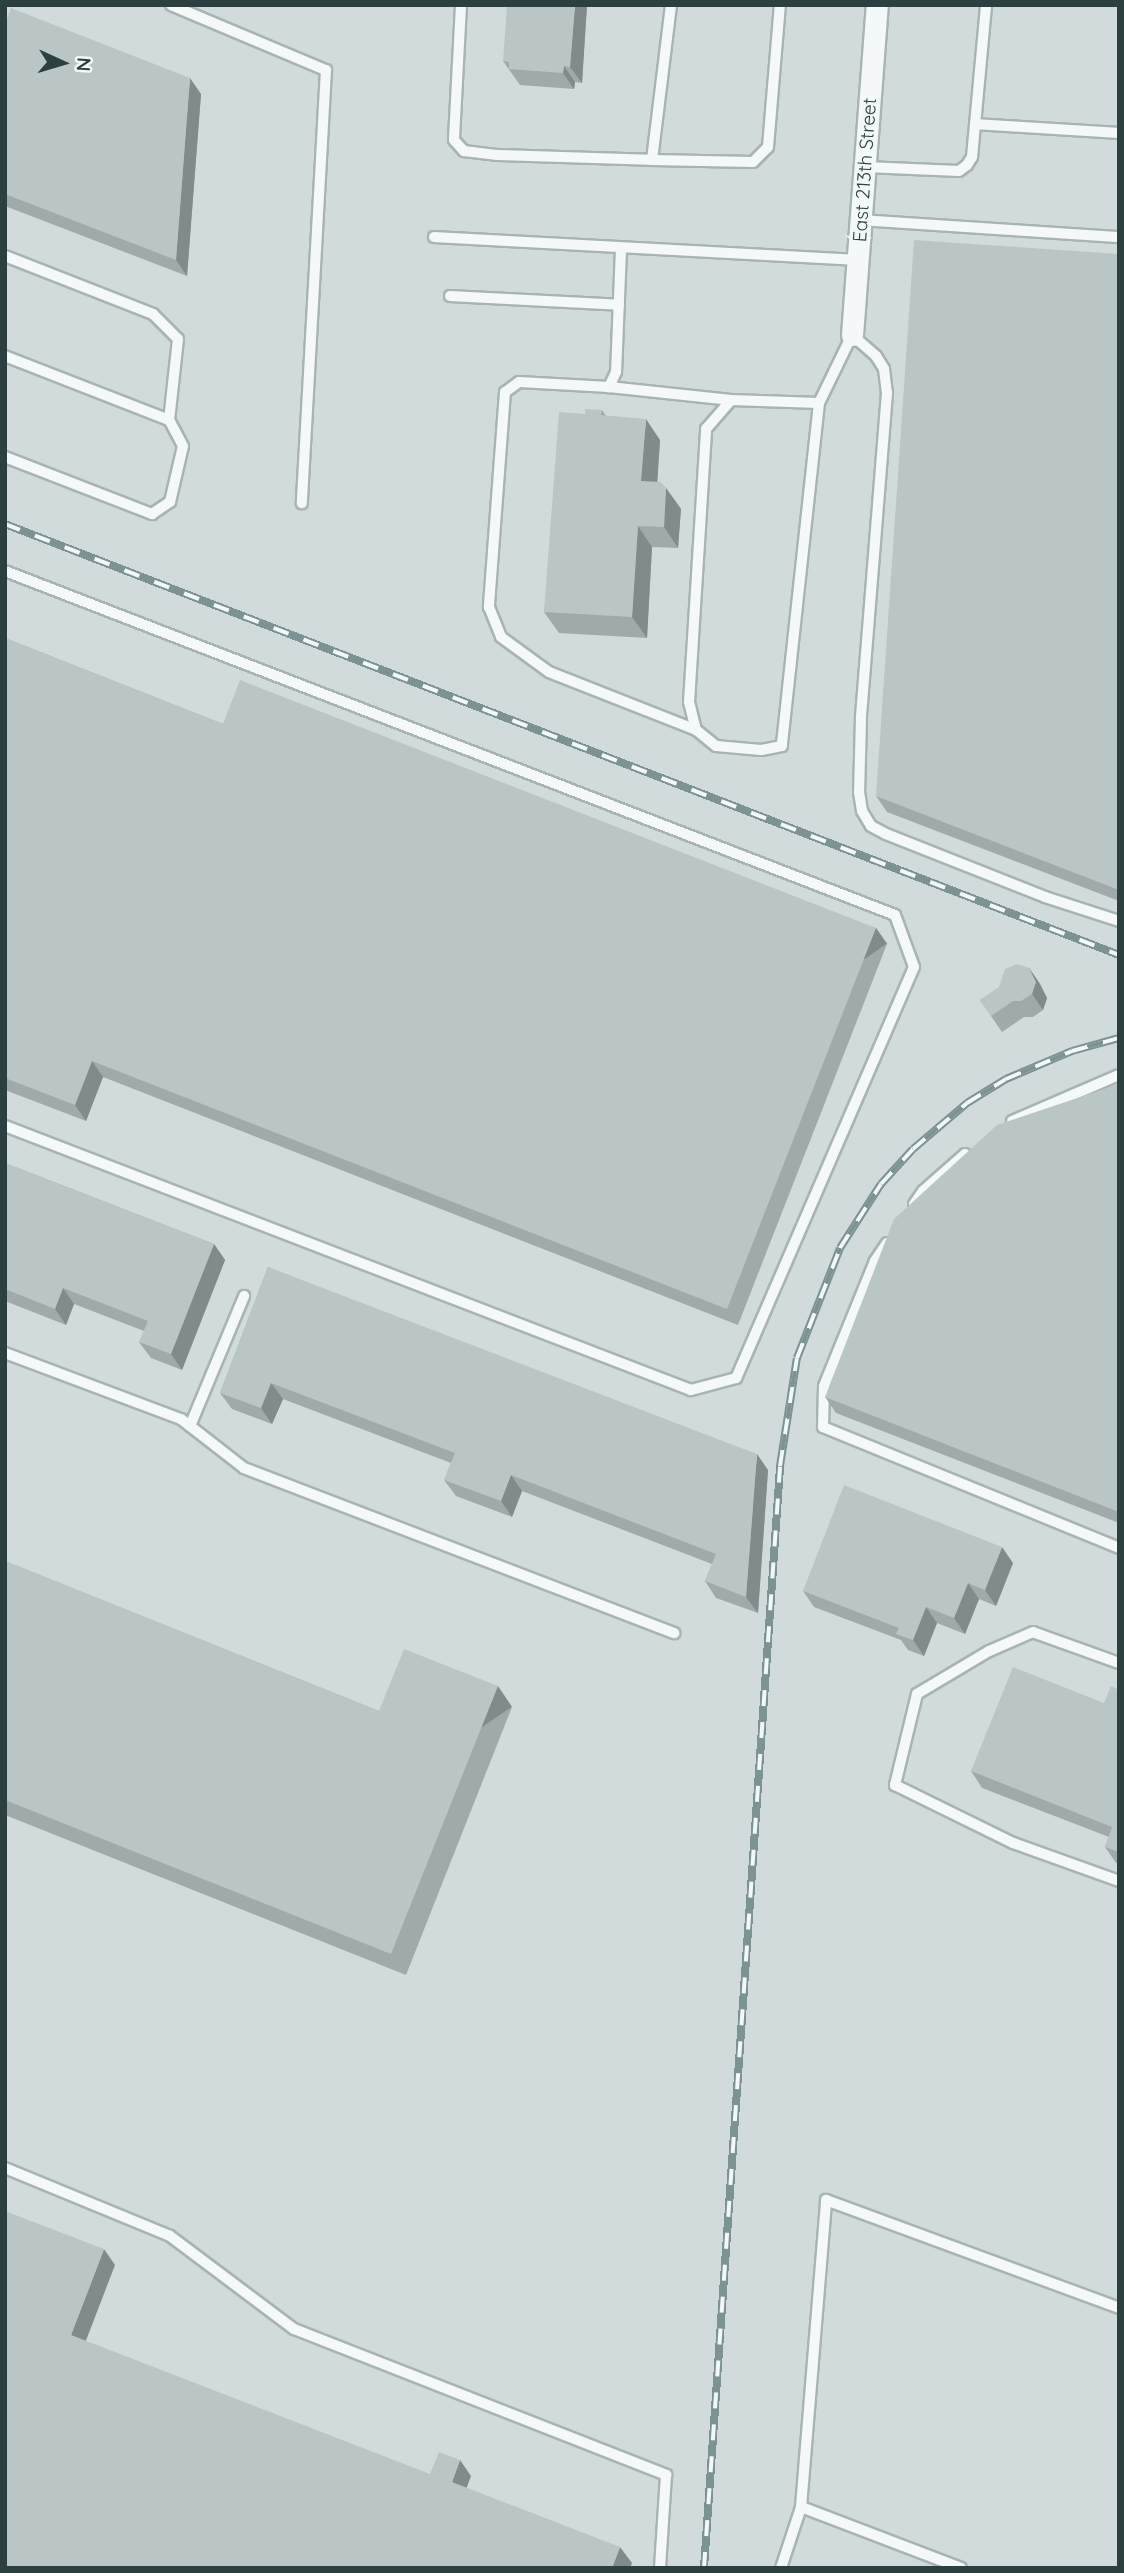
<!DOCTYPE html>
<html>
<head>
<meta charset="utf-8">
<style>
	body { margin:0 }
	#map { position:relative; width:1124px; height:2573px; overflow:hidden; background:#e3eaea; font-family:Quicksand,sans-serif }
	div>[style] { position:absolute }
	.built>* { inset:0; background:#d1dbdb; transform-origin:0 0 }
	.roads { filter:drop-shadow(2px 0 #a8b4b4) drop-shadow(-2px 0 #a8b4b4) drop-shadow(0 2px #a8b4b4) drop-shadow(0 -2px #a8b4b4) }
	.service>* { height:10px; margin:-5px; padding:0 5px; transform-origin:5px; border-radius:5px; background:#f5f8f8 }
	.minor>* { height:21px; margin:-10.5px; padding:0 10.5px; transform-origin:10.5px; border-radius:10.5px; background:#f5f8f8 }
	.rail>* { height:8px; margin-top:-4px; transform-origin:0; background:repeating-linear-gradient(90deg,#f2f7f7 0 16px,#7d9292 0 32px); box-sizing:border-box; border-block:2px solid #7d9292 }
	.wall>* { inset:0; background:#a0aaaa }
	.shaded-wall>* { inset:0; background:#828b8b; transform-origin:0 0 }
	.building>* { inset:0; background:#bac6c6 }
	span { translate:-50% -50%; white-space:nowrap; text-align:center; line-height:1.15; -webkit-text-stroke:5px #f2f7f7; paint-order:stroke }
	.street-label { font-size:19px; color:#2c4040 }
	.frame { position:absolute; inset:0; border:7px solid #2c4040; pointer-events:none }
	.north { position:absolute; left:28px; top:28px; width:70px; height:70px; -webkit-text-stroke:5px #f2f7f7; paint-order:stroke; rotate:94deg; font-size:19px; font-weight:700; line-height:28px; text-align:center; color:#2c4040 }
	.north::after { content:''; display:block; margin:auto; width:24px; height:32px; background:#2c4040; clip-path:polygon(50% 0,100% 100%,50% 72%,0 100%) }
</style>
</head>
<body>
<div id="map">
	<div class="built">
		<div style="left:5px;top:5px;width:1114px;height:2563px"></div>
	</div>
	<div class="roads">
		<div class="service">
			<div style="left:171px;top:5px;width:168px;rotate:22.8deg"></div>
			<div style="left:326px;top:70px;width:434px;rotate:93.2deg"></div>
			<div style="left:461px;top:5px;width:135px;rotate:93deg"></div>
			<div style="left:454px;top:140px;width:15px;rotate:48deg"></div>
			<div style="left:464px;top:151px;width:32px;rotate:7deg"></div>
			<div style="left:496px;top:155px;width:156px;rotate:1.8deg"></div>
			<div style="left:652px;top:160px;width:156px;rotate:-83deg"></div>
			<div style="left:975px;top:124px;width:144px;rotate:3.6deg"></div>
			<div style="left:652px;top:160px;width:101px;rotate:1.1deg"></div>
			<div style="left:753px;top:162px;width:21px;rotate:-45deg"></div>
			<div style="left:768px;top:147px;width:143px;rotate:-85.2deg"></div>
			<div style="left:865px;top:167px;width:94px;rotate:2.4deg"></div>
			<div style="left:959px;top:171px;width:10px;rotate:-37deg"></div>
			<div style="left:967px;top:165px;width:9px;rotate:-58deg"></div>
			<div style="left:972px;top:157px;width:153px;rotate:-84.7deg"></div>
			<div style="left:861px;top:220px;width:259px;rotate:3.8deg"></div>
			<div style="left:434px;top:237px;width:425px;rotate:3.1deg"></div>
			<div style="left:621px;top:249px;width:123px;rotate:92.3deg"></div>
			<div style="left:616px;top:372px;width:17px;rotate:115deg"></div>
			<div style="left:609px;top:387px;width:90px;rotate:-176.8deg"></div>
			<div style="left:519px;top:382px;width:17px;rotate:144deg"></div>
			<div style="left:505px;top:392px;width:216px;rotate:94.3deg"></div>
			<div style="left:489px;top:607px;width:32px;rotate:68deg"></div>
			<div style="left:501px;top:637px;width:59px;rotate:36.1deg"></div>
			<div style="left:549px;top:672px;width:158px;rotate:21.5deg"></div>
			<div style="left:5px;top:256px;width:159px;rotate:21.4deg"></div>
			<div style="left:153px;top:314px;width:35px;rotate:45deg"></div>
			<div style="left:178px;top:339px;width:81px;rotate:96.3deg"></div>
			<div style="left:169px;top:420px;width:176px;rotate:-158.7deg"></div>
			<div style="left:450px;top:296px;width:169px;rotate:3deg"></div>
			<div style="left:609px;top:387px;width:123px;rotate:6.1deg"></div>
			<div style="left:819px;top:403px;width:345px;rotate:96.2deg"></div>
			<div style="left:782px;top:746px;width:21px;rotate:169deg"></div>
			<div style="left:761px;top:750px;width:45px;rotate:-174.9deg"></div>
			<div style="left:716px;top:746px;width:26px;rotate:-141deg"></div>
			<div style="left:696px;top:730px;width:29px;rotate:-104deg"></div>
			<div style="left:689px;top:702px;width:274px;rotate:-86.4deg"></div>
			<div style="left:706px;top:429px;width:38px;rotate:-49deg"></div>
			<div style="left:731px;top:400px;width:88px;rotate:2deg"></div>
			<div style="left:819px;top:403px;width:76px;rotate:-64.1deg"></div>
			<div style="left:852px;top:335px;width:32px;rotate:41deg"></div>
			<div style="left:876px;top:356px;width:15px;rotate:58deg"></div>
			<div style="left:884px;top:369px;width:24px;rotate:83deg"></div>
			<div style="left:887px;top:393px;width:326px;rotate:94.6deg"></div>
			<div style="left:861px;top:718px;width:74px;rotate:91.5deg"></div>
			<div style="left:859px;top:792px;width:19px;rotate:81deg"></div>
			<div style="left:862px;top:811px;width:17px;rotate:59deg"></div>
			<div style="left:871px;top:826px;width:17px;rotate:28deg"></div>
			<div style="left:886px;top:834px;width:171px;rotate:21.6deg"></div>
			<div style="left:1045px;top:897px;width:78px;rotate:18deg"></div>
			<div style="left:5px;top:457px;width:158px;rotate:21.2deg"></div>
			<div style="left:152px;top:514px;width:22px;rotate:-34deg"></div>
			<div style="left:170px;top:502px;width:57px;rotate:-76.9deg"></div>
			<div style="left:183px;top:446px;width:30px;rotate:-118deg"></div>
			<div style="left:5px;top:571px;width:954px;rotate:21.13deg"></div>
			<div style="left:895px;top:915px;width:55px;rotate:69.9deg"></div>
			<div style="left:914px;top:967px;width:448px;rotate:113.4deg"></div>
			<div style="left:736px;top:1378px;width:47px;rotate:165.1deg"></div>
			<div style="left:691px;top:1390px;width:735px;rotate:-158.95deg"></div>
			<div style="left:1012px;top:1121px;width:116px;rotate:-23.3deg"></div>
			<div style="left:914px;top:1204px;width:16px;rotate:-55deg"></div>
			<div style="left:923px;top:1191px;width:56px;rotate:-41.4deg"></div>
			<div style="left:887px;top:1243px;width:22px;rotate:124deg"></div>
			<div style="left:875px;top:1261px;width:135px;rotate:112.2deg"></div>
			<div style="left:824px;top:1386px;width:41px;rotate:91.4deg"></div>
			<div style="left:823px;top:1427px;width:320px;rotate:22.2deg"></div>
			<div style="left:5px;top:1353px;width:188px;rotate:20.6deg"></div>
			<div style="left:181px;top:1419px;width:80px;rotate:37.9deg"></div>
			<div style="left:244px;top:1468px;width:461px;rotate:21deg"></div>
			<div style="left:190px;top:1426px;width:141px;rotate:-67.4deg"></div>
			<div style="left:1119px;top:1663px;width:91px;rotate:-160.2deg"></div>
			<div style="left:1033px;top:1632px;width:48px;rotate:156.6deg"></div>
			<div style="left:989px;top:1651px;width:84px;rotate:149.2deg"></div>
			<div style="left:917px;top:1694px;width:94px;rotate:103.6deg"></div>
			<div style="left:895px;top:1785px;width:131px;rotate:26.2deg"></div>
			<div style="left:1013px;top:1843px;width:113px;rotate:19.7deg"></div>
			<div style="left:5px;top:2168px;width:178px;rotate:22.4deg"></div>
			<div style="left:170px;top:2236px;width:155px;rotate:36.9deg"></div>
			<div style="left:294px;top:2329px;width:400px;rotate:21.4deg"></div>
			<div style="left:666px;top:2475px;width:93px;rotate:93.7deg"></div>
			<div style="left:781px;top:2568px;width:64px;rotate:-71.8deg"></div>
			<div style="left:961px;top:2568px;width:171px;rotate:-159.1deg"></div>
			<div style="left:801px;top:2507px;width:308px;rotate:-85.3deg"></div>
			<div style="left:826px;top:2200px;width:312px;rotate:20.2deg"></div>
		</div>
		<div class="minor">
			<div style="left:852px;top:335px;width:331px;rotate:-85.7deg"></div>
		</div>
	</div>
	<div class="rail">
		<div style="left:5px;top:524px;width:1194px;rotate:21.15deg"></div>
		<div style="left:704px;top:2568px;width:1105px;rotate:-86.05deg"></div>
		<div style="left:780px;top:1466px;width:109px;rotate:-81.1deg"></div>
		<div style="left:797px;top:1358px;width:118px;rotate:-68.6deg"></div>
		<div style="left:840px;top:1248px;width:76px;rotate:-57.4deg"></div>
		<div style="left:881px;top:1184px;width:47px;rotate:-47.6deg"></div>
		<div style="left:913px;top:1149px;width:71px;rotate:-40.4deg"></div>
		<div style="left:967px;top:1103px;width:46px;rotate:-31.6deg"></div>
		<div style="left:1006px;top:1079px;width:72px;rotate:-23deg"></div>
		<div style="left:1072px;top:1051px;width:49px;rotate:-15.5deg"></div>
	</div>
	<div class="wall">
		<div style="clip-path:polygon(587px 5px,582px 83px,575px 82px,574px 89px,520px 85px,503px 61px)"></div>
		<div style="clip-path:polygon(5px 24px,201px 94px,187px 276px,5px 206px)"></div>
		<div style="clip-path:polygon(1119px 254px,1119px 901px,887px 812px,876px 796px)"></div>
		<div style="clip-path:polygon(602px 410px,606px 416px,660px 440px,657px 482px,666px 488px,681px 509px,678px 548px,652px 547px,647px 638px,559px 633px,544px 612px,585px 414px)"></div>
		<div style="clip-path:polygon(5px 638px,223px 724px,876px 928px,887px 944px,738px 1325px,103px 1077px,86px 1121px,5px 1090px)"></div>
		<div style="clip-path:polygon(1029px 968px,1040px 984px,1047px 998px,1043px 1010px,1033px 1017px,1024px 1017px,1002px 1032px,980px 1000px)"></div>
		<div style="clip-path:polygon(1119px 1084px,1119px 1523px,836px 1413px,825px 1397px)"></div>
		<div style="clip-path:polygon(5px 1163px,214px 1244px,225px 1260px,182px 1370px,151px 1358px,139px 1342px,144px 1331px,74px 1304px,66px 1325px,5px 1301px)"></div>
		<div style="clip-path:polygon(268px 1267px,768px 1470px,758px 1613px,716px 1598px,705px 1581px,712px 1564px,522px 1491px,512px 1517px,456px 1496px,444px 1480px,451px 1463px,283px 1399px,272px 1424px,232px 1409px,220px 1393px)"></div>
		<div style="clip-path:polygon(5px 1561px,379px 1711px,512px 1707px,406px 1975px,5px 1815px)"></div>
		<div style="clip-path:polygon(1013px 1563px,996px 1606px,979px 1599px,965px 1634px,937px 1623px,924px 1656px,908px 1650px,901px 1640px,814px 1607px,803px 1591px)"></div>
		<div style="clip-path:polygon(1119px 1690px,1119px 1864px,1116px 1863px,1105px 1847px,1109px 1837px,982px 1788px,971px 1771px,1104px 1703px)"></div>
	</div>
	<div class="shaded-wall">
		<div style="clip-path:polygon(575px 5px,587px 5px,582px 83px,570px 67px)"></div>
		<div style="clip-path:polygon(564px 66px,575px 82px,574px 89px,563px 73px)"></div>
		<div style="clip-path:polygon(190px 78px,201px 94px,187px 276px,176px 260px)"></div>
		<div style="clip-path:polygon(646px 419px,660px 440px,656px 502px,641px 481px)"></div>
		<div style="clip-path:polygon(666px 488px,681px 509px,678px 548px,664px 527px)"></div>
		<div style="clip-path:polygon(638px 526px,652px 547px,647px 638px,632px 617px)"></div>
		<div style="left:876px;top:928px;width:19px;height:409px;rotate:55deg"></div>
		<div style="clip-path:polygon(1029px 968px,1040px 984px,1047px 998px,1043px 1010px,1032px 994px)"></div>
		<div style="clip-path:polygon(92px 1061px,103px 1077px,86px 1121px,75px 1105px)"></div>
		<div style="clip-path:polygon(214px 1244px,225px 1260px,182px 1370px,171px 1354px)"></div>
		<div style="clip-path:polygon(63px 1288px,74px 1304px,66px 1325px,55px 1309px)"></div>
		<div style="clip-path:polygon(271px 1383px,283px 1399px,272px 1424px,261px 1408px)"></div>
		<div style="clip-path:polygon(757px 1454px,768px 1470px,758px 1613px,746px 1597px)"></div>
		<div style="clip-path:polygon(511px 1475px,522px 1491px,512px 1517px,501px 1501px)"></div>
		<div style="clip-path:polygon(1002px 1547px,1013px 1563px,996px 1606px,985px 1590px)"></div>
		<div style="clip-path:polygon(968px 1583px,979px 1599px,965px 1634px,954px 1618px)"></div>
		<div style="clip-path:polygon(926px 1607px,937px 1623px,924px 1656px,913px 1640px)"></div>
		<div style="left:498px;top:1686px;width:25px;height:289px;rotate:56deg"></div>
		<div style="clip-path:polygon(104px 2249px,115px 2265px,82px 2351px,71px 2335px)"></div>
		<div style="clip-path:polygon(460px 2460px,471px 2476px,463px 2498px,452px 2482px)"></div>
		<div style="clip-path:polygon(620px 2547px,632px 2563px,630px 2568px,612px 2568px)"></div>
	</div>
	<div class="building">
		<div style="clip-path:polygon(507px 5px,575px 5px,570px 67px,564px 66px,563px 73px,509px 69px,509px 62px,503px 61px)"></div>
		<div style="clip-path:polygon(11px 8px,190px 78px,176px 260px,5px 194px,5px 24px)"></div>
		<div style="clip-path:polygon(914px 240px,1119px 254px,1119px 890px,876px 796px)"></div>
		<div style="clip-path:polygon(585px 409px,602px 410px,601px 415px,646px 419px,641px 481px,661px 482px,666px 488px,664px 527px,638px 526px,632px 617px,544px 612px,559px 412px,585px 414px)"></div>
		<div style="clip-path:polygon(5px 638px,223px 724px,240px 680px,876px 928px,727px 1309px,92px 1061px,75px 1105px,5px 1078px)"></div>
		<div style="clip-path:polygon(1017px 964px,1029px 968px,1036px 982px,1032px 994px,1021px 1001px,1013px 1001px,991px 1016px,980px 1000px,999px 987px,1005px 969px)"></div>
		<div style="clip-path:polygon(1119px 1084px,1119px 1512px,825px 1397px,894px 1219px,997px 1125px)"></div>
		<div style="clip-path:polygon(5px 1163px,214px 1244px,171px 1354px,139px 1342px,148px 1321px,63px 1288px,55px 1309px,5px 1289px)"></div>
		<div style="clip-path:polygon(268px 1267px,757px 1454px,746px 1597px,705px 1581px,716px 1554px,511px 1475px,501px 1501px,444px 1480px,455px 1453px,271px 1383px,261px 1408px,220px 1393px)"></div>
		<div style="clip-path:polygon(844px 1485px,1002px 1547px,985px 1590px,968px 1583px,954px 1618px,926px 1607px,913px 1640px,896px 1634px,899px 1628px,803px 1591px)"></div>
		<div style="clip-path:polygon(5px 1561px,379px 1711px,404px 1649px,498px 1686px,391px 1954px,5px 1800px)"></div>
		<div style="clip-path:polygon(1013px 1667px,1104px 1703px,1111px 1686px,1119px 1690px,1119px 1852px,1105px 1847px,1112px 1827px,971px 1771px)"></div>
		<div style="clip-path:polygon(5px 2211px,104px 2249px,71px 2335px,430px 2474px,439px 2452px,460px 2460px,452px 2482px,620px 2547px,612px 2568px,5px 2568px)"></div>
	</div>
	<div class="street-label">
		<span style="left:865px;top:170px;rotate:-86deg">East 213th Street</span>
	</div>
	<div class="frame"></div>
	<div class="north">N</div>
</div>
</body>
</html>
